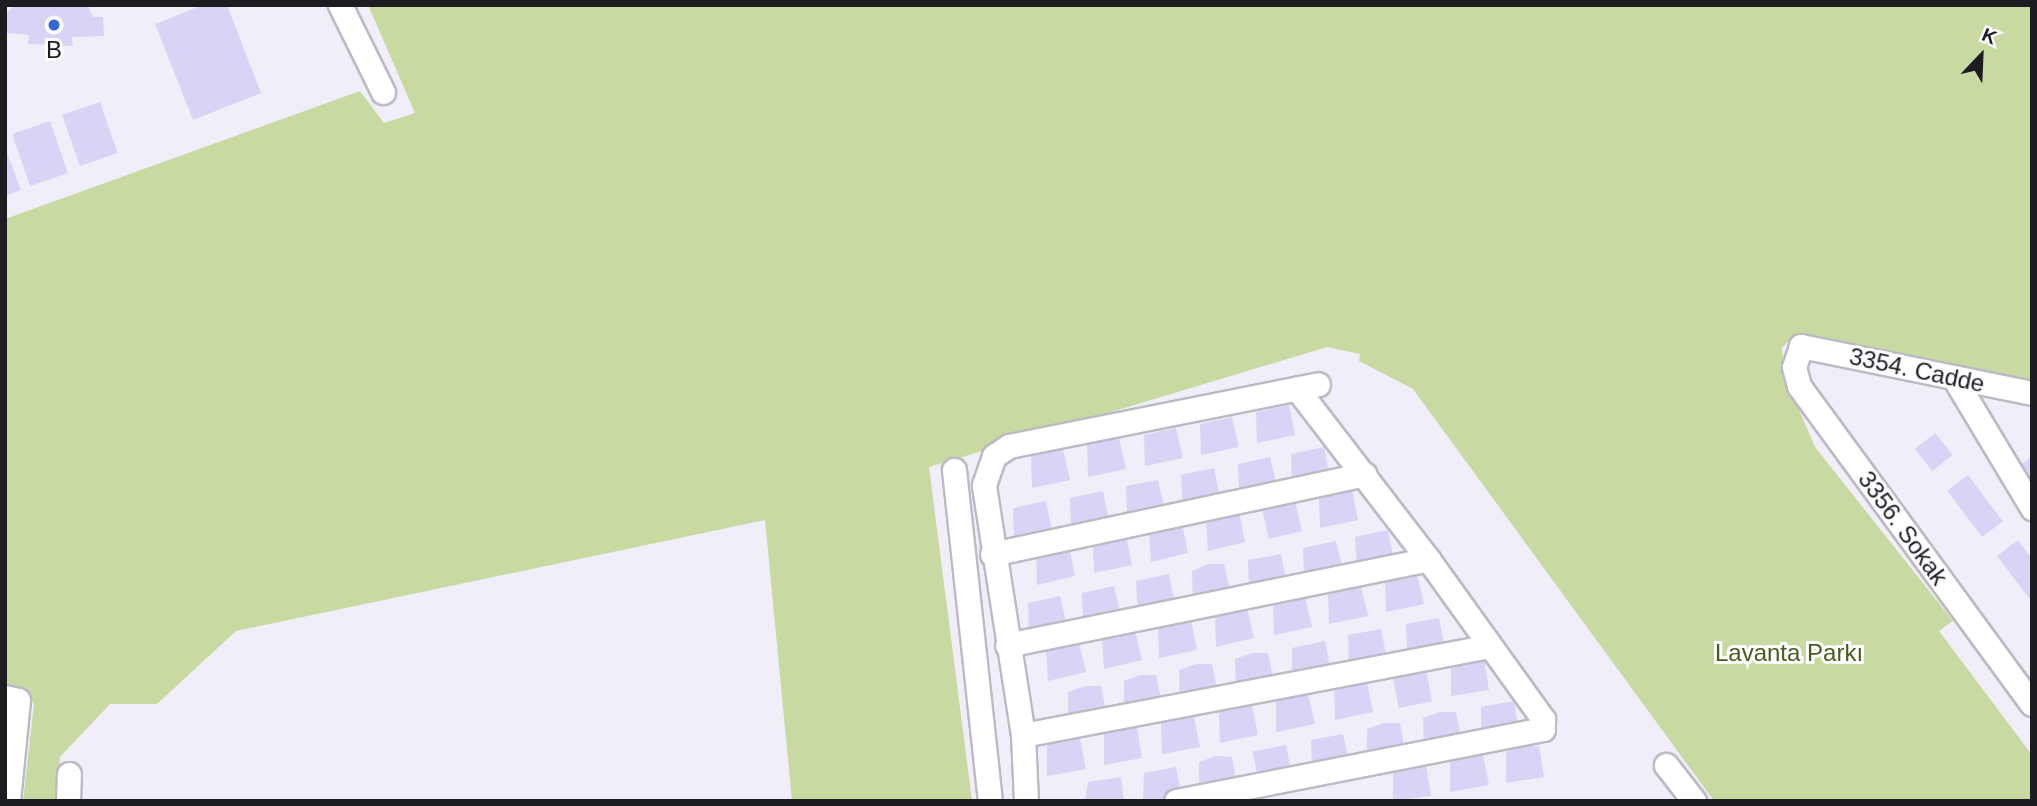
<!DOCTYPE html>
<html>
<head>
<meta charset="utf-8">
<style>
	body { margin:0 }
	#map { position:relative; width:2037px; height:806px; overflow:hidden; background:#f0eef8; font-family:Arial,sans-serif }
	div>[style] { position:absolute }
	.green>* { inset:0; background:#c8daa2 }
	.building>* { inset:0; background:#d9d3f6; transform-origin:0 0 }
	.roads { filter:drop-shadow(2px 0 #bcbac4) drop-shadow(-2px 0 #bcbac4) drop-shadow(0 2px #bcbac4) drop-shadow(0 -2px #bcbac4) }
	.street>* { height:23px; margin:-11.5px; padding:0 11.5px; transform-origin:11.5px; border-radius:11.5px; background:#fff }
	.dots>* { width:19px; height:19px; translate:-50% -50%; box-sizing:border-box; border:4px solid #fdfcfe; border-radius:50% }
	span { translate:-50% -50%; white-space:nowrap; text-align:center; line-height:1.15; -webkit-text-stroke:6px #fdfcfe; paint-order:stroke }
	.poi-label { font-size:24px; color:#1d1c20 }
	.street-label { font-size:24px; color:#1d1c20 }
	.park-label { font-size:24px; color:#4b5b1d }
	.frame { position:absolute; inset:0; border:7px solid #1d1c20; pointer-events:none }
	.north { position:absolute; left:1946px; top:21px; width:70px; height:70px; -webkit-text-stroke:5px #fdfcfe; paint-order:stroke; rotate:23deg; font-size:19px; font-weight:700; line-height:28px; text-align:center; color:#1d1c20 }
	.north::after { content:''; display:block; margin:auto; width:24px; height:32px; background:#1d1c20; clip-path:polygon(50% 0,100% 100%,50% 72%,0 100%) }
</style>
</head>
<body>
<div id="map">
	<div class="green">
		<div style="clip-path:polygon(368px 5px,2032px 5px,2032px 385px,1792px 337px,1782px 348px,1785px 377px,1815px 447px,1953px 621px,1939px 631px,2032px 755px,2032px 801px,1714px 801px,1413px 389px,1359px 361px,1360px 354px,1327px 347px,929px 467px,972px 801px,792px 801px,765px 520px,236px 631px,157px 704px,110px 704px,60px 757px,57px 801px,23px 801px,34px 704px,22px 690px,5px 686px,5px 219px,360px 91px,384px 123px,415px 113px)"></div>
	</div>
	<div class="building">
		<div style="clip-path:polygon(15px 5px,87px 5px,93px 17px,103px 17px,104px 36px,72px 37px,73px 46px,28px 44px,29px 35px,5px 33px,5px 14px)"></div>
		<div style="clip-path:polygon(203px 5px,227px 5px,261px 93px,193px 120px,155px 24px)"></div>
		<div style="left:100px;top:102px;width:54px;height:40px;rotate:71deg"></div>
		<div style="left:50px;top:121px;width:55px;height:40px;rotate:71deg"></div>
		<div style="clip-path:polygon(5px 147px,21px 190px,5px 196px)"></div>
		<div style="clip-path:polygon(1289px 405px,1295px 435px,1257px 443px,1256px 412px)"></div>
		<div style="clip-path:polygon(1232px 417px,1239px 447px,1201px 455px,1200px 424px)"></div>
		<div style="clip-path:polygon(1176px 428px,1183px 458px,1145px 466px,1144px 435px)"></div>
		<div style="left:1935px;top:433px;width:28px;height:26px;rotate:51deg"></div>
		<div style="clip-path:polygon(1119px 438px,1126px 469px,1088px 477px,1087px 445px)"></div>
		<div style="clip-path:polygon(1324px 447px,1330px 477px,1292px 485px,1291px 454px)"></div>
		<div style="clip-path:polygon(1063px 449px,1070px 480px,1032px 488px,1031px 456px)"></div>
		<div style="clip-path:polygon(1270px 457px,1277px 487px,1239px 495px,1238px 464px)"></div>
		<div style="clip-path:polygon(2032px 457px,2032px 495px,2014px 469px)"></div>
		<div style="clip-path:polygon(1214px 468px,1220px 498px,1183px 507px,1181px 475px)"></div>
		<div style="left:1968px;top:475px;width:58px;height:26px;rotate:53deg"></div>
		<div style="clip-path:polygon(1158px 480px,1165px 510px,1127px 518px,1126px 486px)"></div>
		<div style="clip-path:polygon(1352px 490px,1358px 520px,1320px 528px,1319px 497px)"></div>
		<div style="clip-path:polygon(1103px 491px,1109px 521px,1071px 529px,1070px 498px)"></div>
		<div style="clip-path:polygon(1046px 501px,1052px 531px,1014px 540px,1013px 508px)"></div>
		<div style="left:1295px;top:501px;width:31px;height:34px;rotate:77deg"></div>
		<div style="clip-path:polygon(1239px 512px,1245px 542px,1208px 551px,1206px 519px)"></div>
		<div style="clip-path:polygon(1182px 523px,1188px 553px,1151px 562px,1149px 530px)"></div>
		<div style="clip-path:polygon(1388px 530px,1394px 561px,1357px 569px,1355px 537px)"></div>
		<div style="clip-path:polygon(1126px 535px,1132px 565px,1094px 573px,1093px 542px)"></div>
		<div style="clip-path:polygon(2018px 540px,2032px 559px,2032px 602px,1997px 556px)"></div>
		<div style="clip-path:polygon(1336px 541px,1343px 571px,1304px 580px,1303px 548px)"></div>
		<div style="clip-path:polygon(1069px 546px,1075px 576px,1037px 585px,1036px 553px)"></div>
		<div style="clip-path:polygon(1281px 554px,1287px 584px,1249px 592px,1248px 560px)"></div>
		<div style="clip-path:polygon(1208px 564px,1224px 564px,1231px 594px,1193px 602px,1192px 571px)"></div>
		<div style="clip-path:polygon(1169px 574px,1175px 604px,1138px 613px,1136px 581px)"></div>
		<div style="clip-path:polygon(1417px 574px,1424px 604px,1386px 612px,1385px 581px)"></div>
		<div style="clip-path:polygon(1114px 586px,1121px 616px,1083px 624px,1082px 593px)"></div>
		<div style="clip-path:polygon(1345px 586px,1361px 586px,1368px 616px,1329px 624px,1328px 592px)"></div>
		<div style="clip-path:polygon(1060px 596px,1067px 626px,1029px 635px,1028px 603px)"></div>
		<div style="clip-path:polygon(1289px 597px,1305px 597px,1312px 627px,1274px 635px,1273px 603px)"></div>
		<div style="clip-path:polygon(1247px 608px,1254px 638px,1216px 647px,1215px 615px)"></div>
		<div style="clip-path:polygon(1439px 618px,1445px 648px,1407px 656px,1406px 624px)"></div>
		<div style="clip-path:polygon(1191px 619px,1197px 650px,1159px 658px,1158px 626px)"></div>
		<div style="clip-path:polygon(1381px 629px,1387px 659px,1349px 667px,1348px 635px)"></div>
		<div style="clip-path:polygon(1135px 630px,1142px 660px,1104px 669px,1102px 637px)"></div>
		<div style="clip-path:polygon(1325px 641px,1331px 672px,1292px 679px,1292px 648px)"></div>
		<div style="clip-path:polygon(1079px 642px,1086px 672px,1048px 681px,1046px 649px)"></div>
		<div style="clip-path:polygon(1252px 653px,1268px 653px,1274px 683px,1236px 690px,1235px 659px)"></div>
		<div style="clip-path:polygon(1468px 659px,1484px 659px,1489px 690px,1451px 696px,1451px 665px)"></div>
		<div style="clip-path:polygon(1196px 664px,1212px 664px,1218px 694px,1180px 701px,1179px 670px)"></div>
		<div style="left:1426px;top:670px;width:32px;height:34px;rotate:79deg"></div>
		<div style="clip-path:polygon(1140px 675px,1156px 675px,1162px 705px,1124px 713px,1124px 681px)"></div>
		<div style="clip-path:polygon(1351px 682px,1367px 682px,1373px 712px,1335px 720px,1334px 688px)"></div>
		<div style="clip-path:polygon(1085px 686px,1101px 686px,1107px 716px,1068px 723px,1068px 692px)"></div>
		<div style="clip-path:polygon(1292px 694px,1308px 694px,1315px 724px,1276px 732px,1276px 700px)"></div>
		<div style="clip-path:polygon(1514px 701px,1519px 732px,1481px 739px,1481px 707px)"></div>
		<div style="clip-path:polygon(1252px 705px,1258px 735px,1220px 743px,1219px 711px)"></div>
		<div style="clip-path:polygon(1440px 712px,1456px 712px,1462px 742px,1424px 750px,1423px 718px)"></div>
		<div style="clip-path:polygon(1178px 717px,1194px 717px,1200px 747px,1162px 754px,1161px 723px)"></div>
		<div style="clip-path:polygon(1384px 723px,1400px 723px,1405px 753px,1367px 760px,1367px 729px)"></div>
		<div style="clip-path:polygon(1137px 728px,1142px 758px,1104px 765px,1104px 733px)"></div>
		<div style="clip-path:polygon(1343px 734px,1350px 764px,1312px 772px,1311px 740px)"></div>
		<div style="clip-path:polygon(1064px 739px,1080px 739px,1086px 769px,1047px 776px,1047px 745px)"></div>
		<div style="left:1286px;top:745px;width:32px;height:34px;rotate:79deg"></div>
		<div style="clip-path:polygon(1523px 746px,1539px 746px,1544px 777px,1506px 783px,1506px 752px)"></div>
		<div style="clip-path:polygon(1467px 755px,1483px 755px,1489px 785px,1450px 792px,1450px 760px)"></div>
		<div style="clip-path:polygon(1216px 756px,1232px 757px,1237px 787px,1199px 794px,1199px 762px)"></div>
		<div style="clip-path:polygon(1426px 765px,1431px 796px,1393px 801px,1393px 771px)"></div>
		<div style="clip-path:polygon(1176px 767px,1182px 798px,1143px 801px,1144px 773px)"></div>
		<div style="clip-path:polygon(1121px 777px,1124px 801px,1085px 801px,1088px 782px)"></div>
	</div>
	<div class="roads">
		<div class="street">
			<div style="left:340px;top:5px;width:97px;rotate:63.7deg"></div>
			<div style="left:1954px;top:378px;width:152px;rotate:59deg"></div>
			<div style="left:2032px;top:393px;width:236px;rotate:-168.5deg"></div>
			<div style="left:1801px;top:346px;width:22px;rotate:108deg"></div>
			<div style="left:1794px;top:367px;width:20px;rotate:75deg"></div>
			<div style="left:1799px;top:386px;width:394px;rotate:53.8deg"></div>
			<div style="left:954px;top:470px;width:333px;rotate:83.8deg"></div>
			<div style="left:992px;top:554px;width:381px;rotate:-12.1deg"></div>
			<div style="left:1007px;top:645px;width:430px;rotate:-11.5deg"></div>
			<div style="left:5px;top:697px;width:13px;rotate:13deg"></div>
			<div style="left:18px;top:700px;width:101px;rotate:95.7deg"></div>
			<div style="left:1023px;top:735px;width:474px;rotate:-10.8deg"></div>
			<div style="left:1666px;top:765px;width:46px;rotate:52.1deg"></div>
			<div style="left:68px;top:801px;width:27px;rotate:-88deg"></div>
			<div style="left:1026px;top:801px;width:66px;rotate:-92.6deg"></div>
			<div style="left:1023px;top:735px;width:253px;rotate:-98.9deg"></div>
			<div style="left:984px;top:485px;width:31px;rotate:-71deg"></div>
			<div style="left:994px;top:456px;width:18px;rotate:-34deg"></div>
			<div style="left:1009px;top:446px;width:315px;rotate:-11.3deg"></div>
			<div style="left:1176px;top:801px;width:374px;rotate:-11.1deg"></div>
			<div style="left:1543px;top:729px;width:10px;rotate:-90deg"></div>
			<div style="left:1543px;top:719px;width:197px;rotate:-125.7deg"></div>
			<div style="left:1428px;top:559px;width:215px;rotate:-127.6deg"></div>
		</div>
	</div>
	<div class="dots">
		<div style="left:54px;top:25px;background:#3666d6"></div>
	</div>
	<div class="poi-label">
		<span style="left:54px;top:50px">B</span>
	</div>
	<div class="street-label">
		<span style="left:1917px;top:370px;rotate:12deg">3354. Cadde</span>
		<span style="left:1903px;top:528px;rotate:54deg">3356. Sokak</span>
	</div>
	<div class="park-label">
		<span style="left:1789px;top:653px">Lavanta Parkı</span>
	</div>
	<div class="frame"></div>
	<div class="north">K</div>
</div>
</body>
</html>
